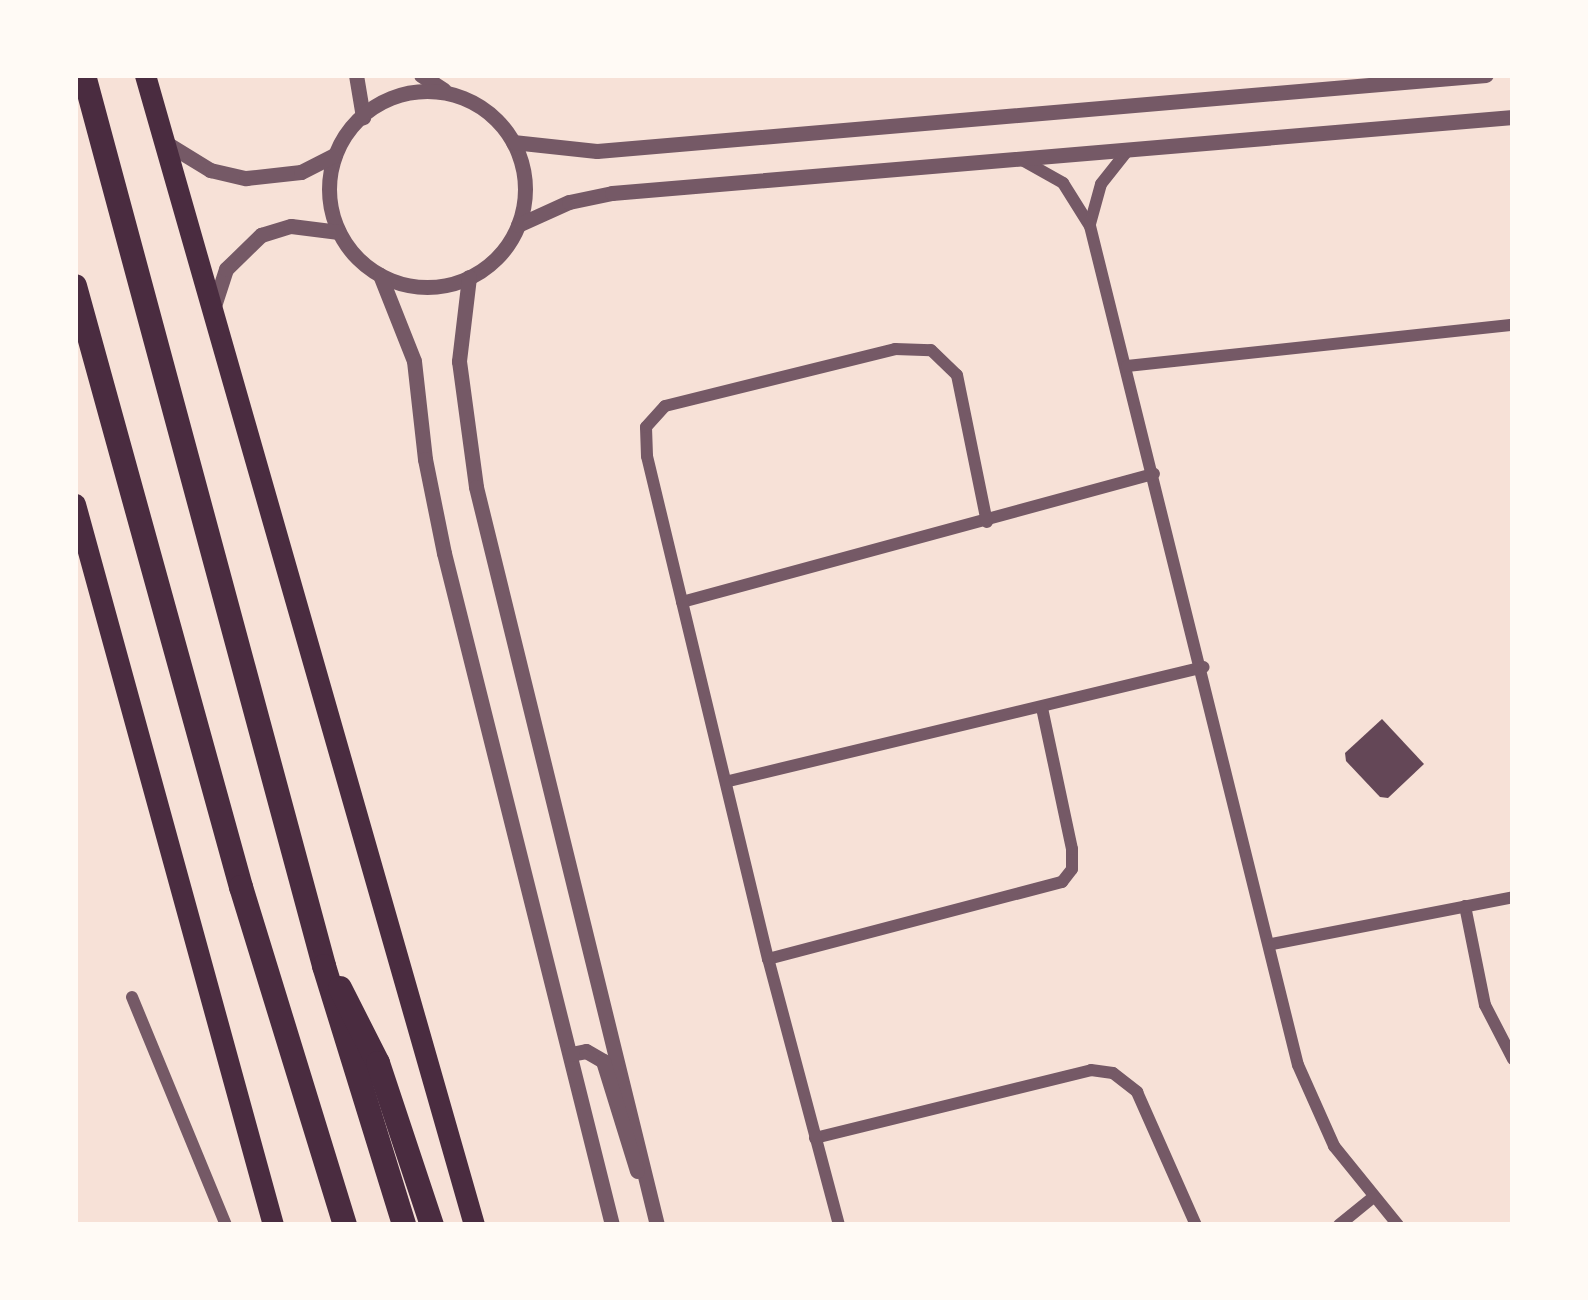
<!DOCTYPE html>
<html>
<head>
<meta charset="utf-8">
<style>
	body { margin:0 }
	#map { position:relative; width:1588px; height:1300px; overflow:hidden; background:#f7e1d7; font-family:Quicksand,sans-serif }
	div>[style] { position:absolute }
	.building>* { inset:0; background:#644757 }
	.minor>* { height:12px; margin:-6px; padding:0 6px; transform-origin:6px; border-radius:6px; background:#755966 }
	.tertiary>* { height:15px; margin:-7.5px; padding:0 7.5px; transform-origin:7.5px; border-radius:7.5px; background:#755966 }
	.tertiary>.ring { margin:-7.5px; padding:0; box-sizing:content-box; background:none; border:15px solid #755966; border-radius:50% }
	.primary>* { height:21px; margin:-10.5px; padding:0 10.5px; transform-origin:10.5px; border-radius:10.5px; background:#4a2c40 }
	.motorway>* { height:24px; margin:-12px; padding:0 12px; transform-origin:12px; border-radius:12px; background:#4a2c40 }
	span { translate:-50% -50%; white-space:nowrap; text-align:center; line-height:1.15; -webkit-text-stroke:10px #fffaf5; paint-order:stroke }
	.frame { position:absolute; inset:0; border:78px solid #fffaf5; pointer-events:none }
</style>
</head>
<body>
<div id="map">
	<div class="building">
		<div style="clip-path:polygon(1382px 719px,1424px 764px,1388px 798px,1380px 797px,1346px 761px,1345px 753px)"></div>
	</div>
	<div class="minor">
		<div style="left:1024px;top:161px;width:45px;rotate:29.4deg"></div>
		<div style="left:1063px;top:183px;width:51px;rotate:57.9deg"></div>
		<div style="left:1090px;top:226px;width:864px;rotate:76.08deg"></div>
		<div style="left:1298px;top:1065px;width:89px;rotate:66deg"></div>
		<div style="left:1334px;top:1146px;width:102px;rotate:51deg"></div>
		<div style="left:1090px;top:224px;width:41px;rotate:-74.6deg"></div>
		<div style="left:1101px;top:184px;width:43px;rotate:-51.5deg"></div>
		<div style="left:1127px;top:366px;width:388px;rotate:-6.1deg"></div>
		<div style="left:682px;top:602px;width:489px;rotate:-15.2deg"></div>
		<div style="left:729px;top:781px;width:488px;rotate:-13.5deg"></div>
		<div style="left:1465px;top:906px;width:101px;rotate:78.6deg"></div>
		<div style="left:1485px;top:1005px;width:61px;rotate:62.6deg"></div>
		<div style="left:1272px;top:944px;width:246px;rotate:-11deg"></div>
		<div style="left:768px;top:959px;width:304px;rotate:-14.7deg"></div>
		<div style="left:1062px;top:882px;width:16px;rotate:-52deg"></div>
		<div style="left:1072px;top:869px;width:20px;rotate:-90deg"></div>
		<div style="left:1072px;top:849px;width:144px;rotate:-102deg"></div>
		<div style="left:132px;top:997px;width:247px;rotate:67.6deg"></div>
		<div style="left:815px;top:1138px;width:284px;rotate:-13.8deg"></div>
		<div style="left:1091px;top:1070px;width:22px;rotate:8deg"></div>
		<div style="left:1113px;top:1073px;width:31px;rotate:38deg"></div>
		<div style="left:1137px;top:1092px;width:145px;rotate:66.1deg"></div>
		<div style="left:839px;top:1225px;width:275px;rotate:-104.9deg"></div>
		<div style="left:768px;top:959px;width:517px;rotate:-103.53deg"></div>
		<div style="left:647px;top:456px;width:29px;rotate:-92deg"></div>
		<div style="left:646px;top:427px;width:28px;rotate:-48deg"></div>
		<div style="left:665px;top:406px;width:237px;rotate:-13.9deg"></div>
		<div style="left:895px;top:349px;width:36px;rotate:2deg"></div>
		<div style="left:931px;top:350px;width:36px;rotate:44deg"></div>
		<div style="left:957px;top:375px;width:150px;rotate:78.5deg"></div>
		<div style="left:1339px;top:1225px;width:41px;rotate:-39.1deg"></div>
	</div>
	<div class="tertiary">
		<div style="left:356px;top:75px;width:43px;rotate:80.5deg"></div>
		<div style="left:421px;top:75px;width:27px;rotate:33deg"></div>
		<div class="ring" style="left:329px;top:91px;width:181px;height:181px"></div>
		<div style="left:513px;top:142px;width:84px;rotate:6.1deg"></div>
		<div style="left:597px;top:151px;width:892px;rotate:-4.89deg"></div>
		<div style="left:166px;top:143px;width:52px;rotate:31.5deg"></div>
		<div style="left:210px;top:170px;width:37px;rotate:13deg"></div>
		<div style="left:246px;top:178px;width:55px;rotate:-6.2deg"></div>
		<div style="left:301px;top:172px;width:38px;rotate:-27deg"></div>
		<div style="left:518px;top:225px;width:56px;rotate:-24.3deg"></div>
		<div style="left:569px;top:202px;width:44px;rotate:-11.8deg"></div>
		<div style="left:612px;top:193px;width:904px;rotate:-4.82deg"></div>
		<div style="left:380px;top:275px;width:92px;rotate:68.4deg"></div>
		<div style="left:414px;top:361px;width:99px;rotate:83.6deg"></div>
		<div style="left:425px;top:459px;width:96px;rotate:78.6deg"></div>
		<div style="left:444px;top:553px;width:693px;rotate:75.96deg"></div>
		<div style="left:469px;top:277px;width:85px;rotate:96.8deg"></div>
		<div style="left:459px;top:361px;width:127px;rotate:82.3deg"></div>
		<div style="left:476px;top:487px;width:760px;rotate:76.22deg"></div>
		<div style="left:214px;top:306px;width:39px;rotate:-72deg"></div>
		<div style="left:226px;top:269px;width:49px;rotate:-44.2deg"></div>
		<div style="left:261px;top:235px;width:31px;rotate:-17deg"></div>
		<div style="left:291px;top:226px;width:48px;rotate:7.1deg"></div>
		<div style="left:571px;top:1054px;width:15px;rotate:-11deg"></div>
		<div style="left:586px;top:1051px;width:20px;rotate:30deg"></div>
		<div style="left:603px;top:1061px;width:115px;rotate:72.8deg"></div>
	</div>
	<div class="primary">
		<div style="left:145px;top:75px;width:1196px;rotate:74.03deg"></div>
		<div style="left:75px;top:504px;width:748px;rotate:74.64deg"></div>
	</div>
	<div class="motorway">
		<div style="left:84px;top:75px;width:923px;rotate:74.92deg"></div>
		<div style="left:324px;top:966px;width:271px;rotate:72.8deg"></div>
		<div style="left:75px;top:286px;width:624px;rotate:74.56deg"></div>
		<div style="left:241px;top:887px;width:354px;rotate:72.9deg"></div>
		<div style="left:340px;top:988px;width:84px;rotate:63.1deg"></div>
		<div style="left:378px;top:1063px;width:171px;rotate:71.6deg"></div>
	</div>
	<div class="frame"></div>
</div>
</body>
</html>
